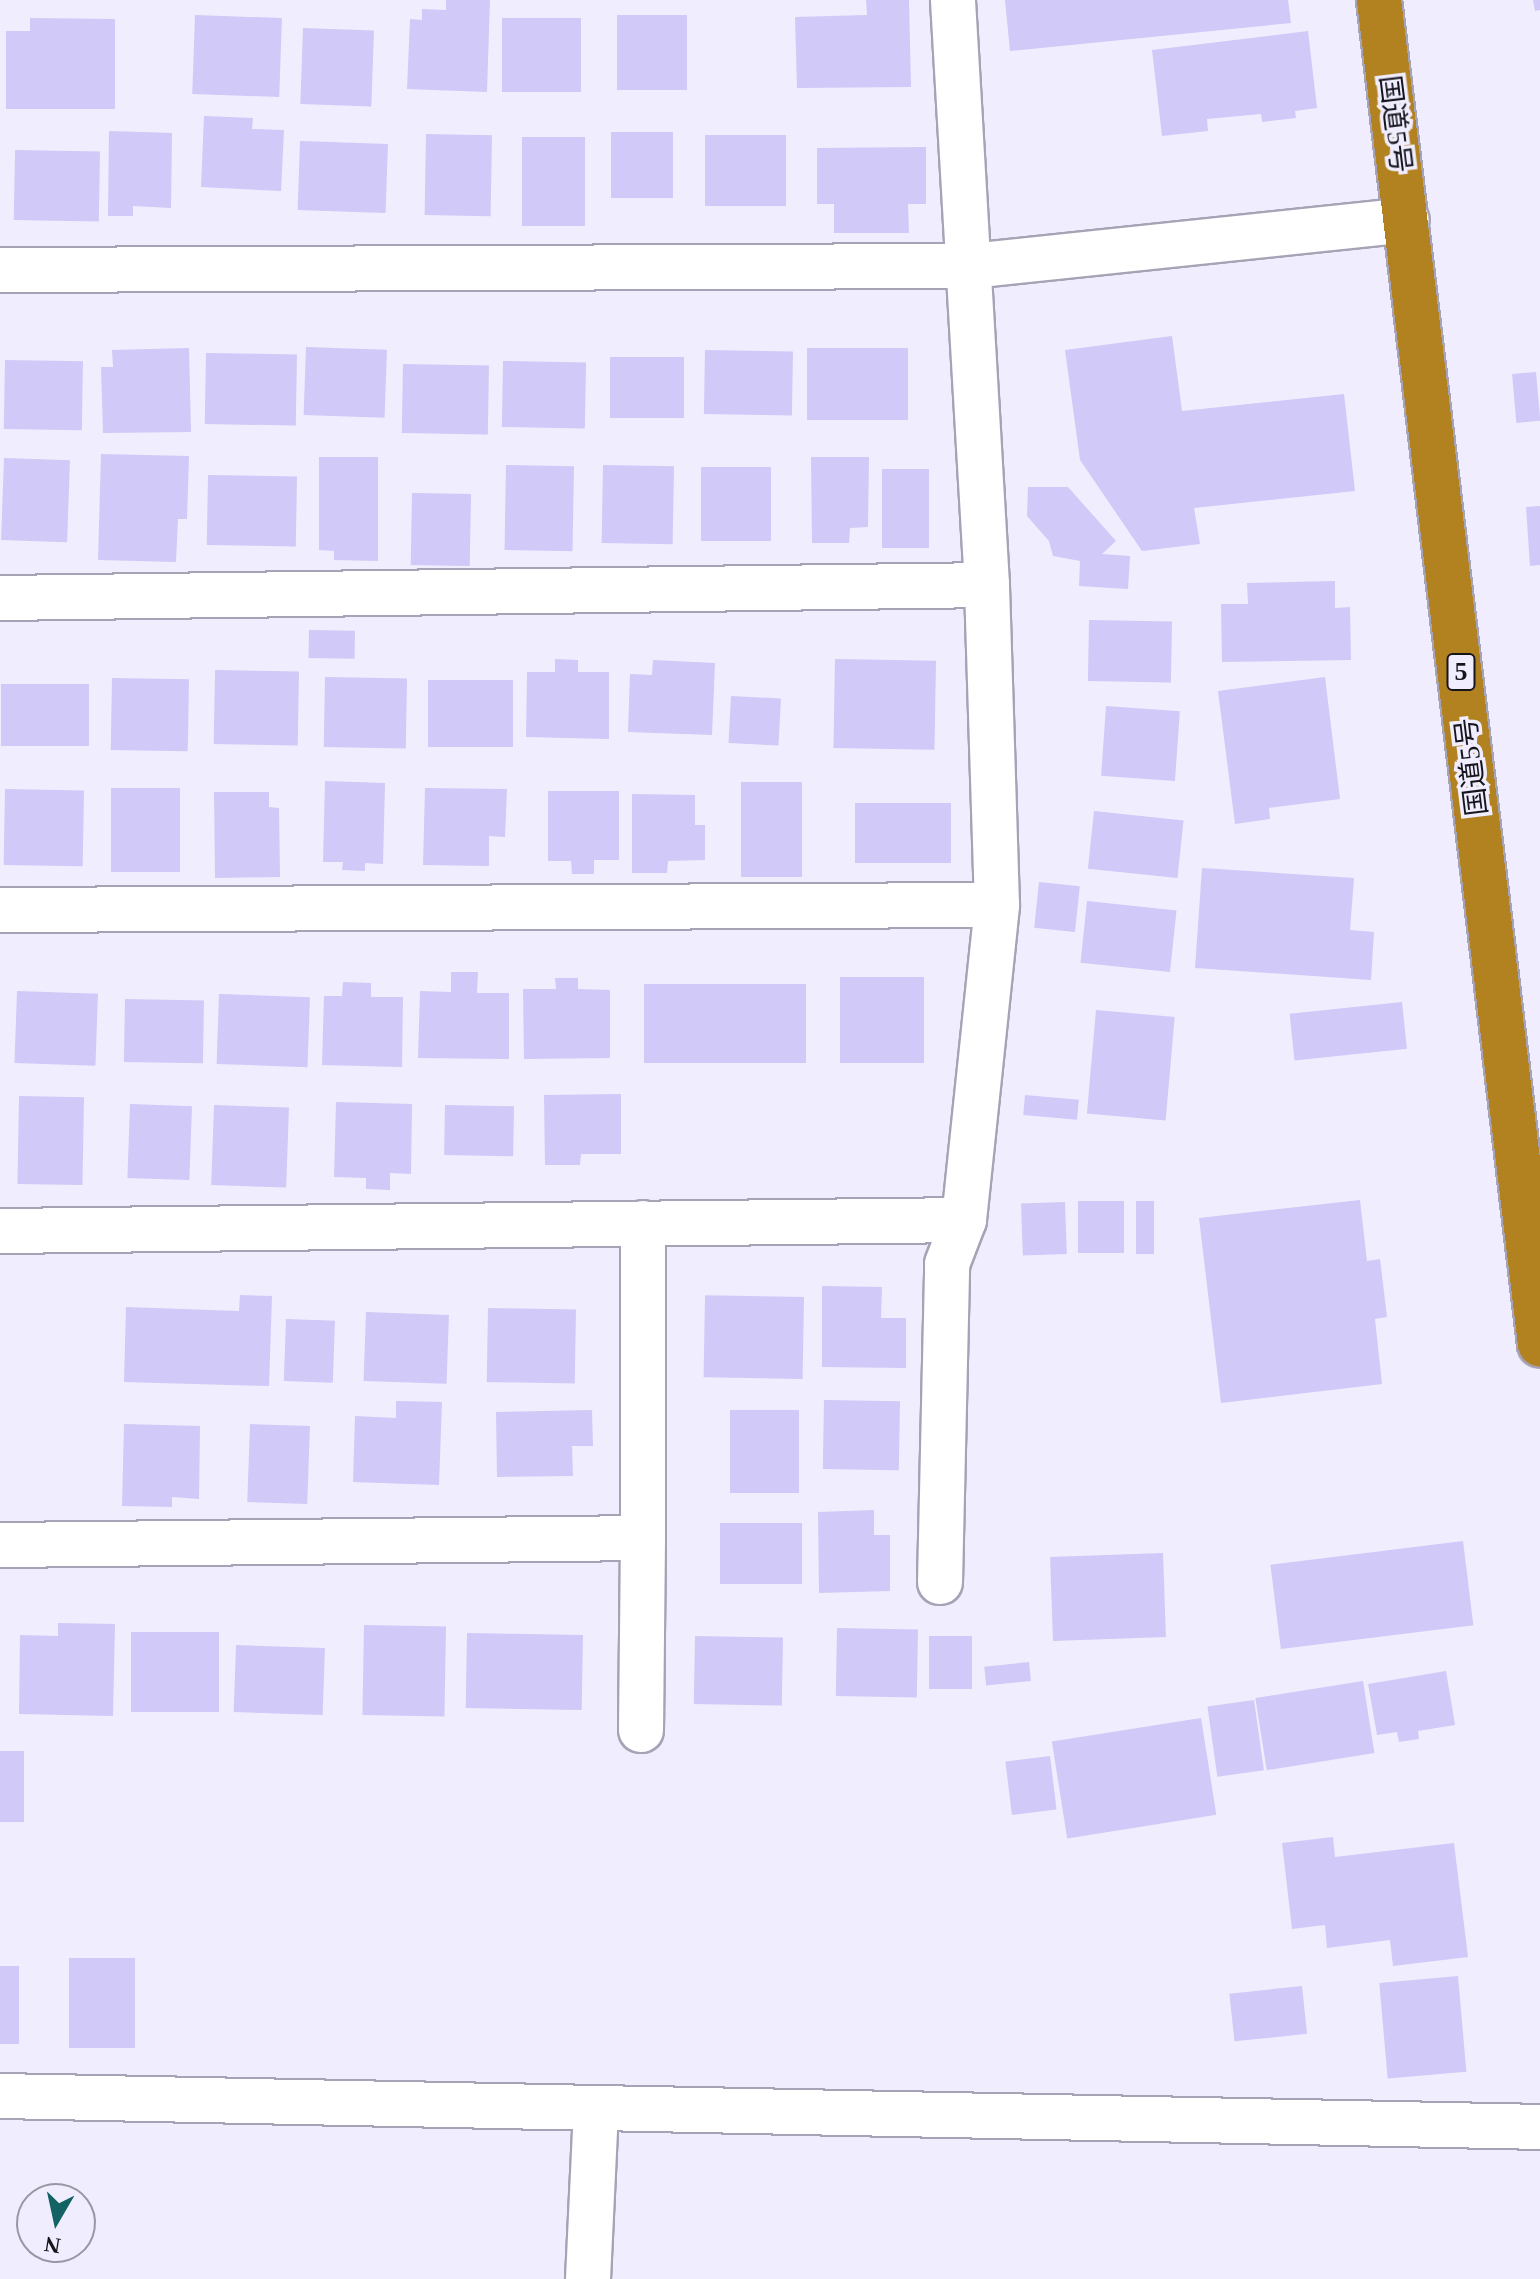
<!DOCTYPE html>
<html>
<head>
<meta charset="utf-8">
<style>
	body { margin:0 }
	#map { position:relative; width:1540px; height:2279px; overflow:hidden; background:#f0edfe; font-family:"Times New Roman","Noto Sans JP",serif }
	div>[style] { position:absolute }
	.building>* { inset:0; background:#d1c9f7; transform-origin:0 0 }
	.roads { filter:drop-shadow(2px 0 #a6a3b6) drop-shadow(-2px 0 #a6a3b6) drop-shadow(0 2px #a6a3b6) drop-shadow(0 -2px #a6a3b6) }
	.minor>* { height:44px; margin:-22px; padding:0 22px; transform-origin:22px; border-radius:22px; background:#fff }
	.highway>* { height:44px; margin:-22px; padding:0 22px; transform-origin:22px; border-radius:22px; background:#b28120 }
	span { translate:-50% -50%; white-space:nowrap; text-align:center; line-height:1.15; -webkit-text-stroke:7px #f0edfe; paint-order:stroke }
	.shield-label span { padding:2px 6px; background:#f0edfe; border:2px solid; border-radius:6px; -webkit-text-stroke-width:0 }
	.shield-label { font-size:26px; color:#16151c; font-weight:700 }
	.street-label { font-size:28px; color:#16151c }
	.north { position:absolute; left:16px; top:2183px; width:80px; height:80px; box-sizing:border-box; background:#f0edfe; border:2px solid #9997a4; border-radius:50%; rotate:189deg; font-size:22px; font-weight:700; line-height:32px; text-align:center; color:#16151c }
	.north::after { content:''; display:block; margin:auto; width:28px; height:36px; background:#146364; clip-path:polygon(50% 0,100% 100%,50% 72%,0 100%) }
</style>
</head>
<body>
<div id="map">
	<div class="building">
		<div style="clip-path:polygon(446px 0,490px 0,487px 92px,407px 89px,410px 19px,422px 20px,422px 9px,446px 10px)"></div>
		<div style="clip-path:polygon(866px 0,909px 0,911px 87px,797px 88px,795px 17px,867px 15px)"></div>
		<div style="clip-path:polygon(1005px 0,1288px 0,1291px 23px,1010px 51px)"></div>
		<div style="clip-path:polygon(1533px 0,1540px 0,1540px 10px,1535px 11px)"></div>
		<div style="left:195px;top:15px;width:87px;height:79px;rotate:2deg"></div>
		<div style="left:687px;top:15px;width:75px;height:70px;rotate:90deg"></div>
		<div style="clip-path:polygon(30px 18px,115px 19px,115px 109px,6px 109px,6px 31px,30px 31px)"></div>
		<div style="left:502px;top:18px;width:79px;height:74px"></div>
		<div style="left:303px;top:28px;width:71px;height:76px;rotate:2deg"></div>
		<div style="clip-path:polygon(1308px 31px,1317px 108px,1295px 111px,1296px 118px,1262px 122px,1261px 114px,1207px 119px,1208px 131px,1162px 136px,1152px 50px)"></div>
		<div style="clip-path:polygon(204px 116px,253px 118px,252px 129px,284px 130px,281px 191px,201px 187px)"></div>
		<div style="clip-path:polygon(109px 131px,172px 133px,171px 208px,133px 206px,133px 216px,108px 216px)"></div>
		<div style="left:611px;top:132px;width:62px;height:66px"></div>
		<div style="left:426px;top:134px;width:66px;height:81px;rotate:1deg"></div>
		<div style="left:786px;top:135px;width:71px;height:81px;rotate:90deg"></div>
		<div style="left:522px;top:137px;width:63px;height:89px"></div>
		<div style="left:300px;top:141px;width:88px;height:69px;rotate:2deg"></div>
		<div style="clip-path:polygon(926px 147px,926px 204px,908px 204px,909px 233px,834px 233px,834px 204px,817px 204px,817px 148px)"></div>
		<div style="left:15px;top:150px;width:85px;height:70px;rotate:1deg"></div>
		<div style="clip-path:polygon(1172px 336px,1182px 411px,1344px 394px,1355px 491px,1194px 508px,1200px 544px,1142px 551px,1080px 460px,1065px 350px)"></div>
		<div style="left:306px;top:347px;width:81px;height:68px;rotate:2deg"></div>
		<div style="clip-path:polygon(189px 348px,191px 432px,103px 433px,101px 367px,113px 367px,112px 350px)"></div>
		<div style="left:807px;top:348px;width:101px;height:72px"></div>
		<div style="left:705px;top:350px;width:88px;height:64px;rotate:1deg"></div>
		<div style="left:206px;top:353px;width:91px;height:71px;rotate:1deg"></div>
		<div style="left:610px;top:357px;width:74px;height:61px"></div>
		<div style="left:5px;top:360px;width:78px;height:69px;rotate:1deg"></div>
		<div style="left:503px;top:361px;width:83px;height:66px;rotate:1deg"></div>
		<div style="left:403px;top:364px;width:86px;height:69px;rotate:1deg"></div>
		<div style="left:1536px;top:372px;width:49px;height:24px;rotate:85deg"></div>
		<div style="clip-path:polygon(101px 454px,189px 456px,187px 519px,178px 519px,176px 562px,98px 560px)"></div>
		<div style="clip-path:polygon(319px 457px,378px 457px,378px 561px,334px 560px,334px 551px,319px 550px)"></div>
		<div style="clip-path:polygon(811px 457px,869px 457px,868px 527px,850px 528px,849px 543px,812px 543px)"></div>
		<div style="left:4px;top:458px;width:66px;height:82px;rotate:2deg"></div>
		<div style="left:506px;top:465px;width:68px;height:85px;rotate:1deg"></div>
		<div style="left:603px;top:465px;width:71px;height:78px;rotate:1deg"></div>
		<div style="left:701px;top:467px;width:70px;height:74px"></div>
		<div style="left:929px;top:469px;width:79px;height:47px;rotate:90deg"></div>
		<div style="left:208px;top:475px;width:89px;height:70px;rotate:1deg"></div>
		<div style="clip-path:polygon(1028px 487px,1068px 487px,1116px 541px,1102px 554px,1130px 556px,1128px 589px,1079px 586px,1080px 561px,1053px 556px,1049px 541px,1027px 516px)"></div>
		<div style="left:412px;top:493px;width:59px;height:72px;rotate:1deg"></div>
		<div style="clip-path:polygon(1540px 506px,1540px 565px,1530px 566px,1526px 507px)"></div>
		<div style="clip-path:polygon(1335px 581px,1335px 608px,1350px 607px,1351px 660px,1222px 662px,1221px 604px,1248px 604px,1247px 583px)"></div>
		<div style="left:1089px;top:620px;width:83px;height:61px;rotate:1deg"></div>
		<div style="left:309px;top:630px;width:46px;height:28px;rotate:1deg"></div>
		<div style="clip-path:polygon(555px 659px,578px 660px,578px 672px,609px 672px,609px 739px,526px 737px,527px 672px,555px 672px)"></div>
		<div style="left:835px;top:659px;width:101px;height:89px;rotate:1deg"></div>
		<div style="clip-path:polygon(653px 660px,715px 663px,712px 735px,628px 732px,630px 674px,652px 675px)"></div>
		<div style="left:215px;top:670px;width:84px;height:74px;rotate:1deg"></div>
		<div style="left:325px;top:677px;width:82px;height:70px;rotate:1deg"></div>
		<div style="clip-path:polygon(1325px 677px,1340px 799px,1269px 808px,1270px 819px,1235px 824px,1218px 691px)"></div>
		<div style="left:112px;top:678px;width:77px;height:72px;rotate:1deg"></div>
		<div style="left:428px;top:680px;width:85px;height:67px"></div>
		<div style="left:1px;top:684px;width:88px;height:62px"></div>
		<div style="left:731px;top:696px;width:50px;height:47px;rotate:3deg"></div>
		<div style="left:1106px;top:706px;width:74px;height:70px;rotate:4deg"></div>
		<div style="clip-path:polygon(325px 781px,385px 783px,383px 864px,365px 863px,365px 871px,342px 870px,343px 862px,323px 862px)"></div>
		<div style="left:741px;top:782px;width:61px;height:95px"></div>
		<div style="left:111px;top:788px;width:69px;height:84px"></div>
		<div style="clip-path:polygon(425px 788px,507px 789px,505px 837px,489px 836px,489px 866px,423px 865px)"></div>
		<div style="left:5px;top:789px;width:79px;height:76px;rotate:1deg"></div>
		<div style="clip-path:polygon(548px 791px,619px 791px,619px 860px,594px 860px,594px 874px,572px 874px,571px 861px,548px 861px)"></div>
		<div style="clip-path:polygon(214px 792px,269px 792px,269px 807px,279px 808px,280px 877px,215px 878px)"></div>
		<div style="clip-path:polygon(632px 794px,695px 795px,695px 825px,705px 825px,705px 860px,668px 861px,667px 873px,632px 873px)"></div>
		<div style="left:855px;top:803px;width:96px;height:60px"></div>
		<div style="left:1094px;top:811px;width:90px;height:58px;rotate:6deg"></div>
		<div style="clip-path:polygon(1202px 868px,1354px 878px,1350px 930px,1374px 932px,1371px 980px,1195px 968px)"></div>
		<div style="left:1039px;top:882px;width:41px;height:46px;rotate:6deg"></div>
		<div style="left:1087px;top:901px;width:90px;height:62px;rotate:6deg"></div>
		<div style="clip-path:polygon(451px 972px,478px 972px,477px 993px,509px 993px,509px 1059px,418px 1058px,420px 991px,451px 992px)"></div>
		<div style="left:840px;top:977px;width:84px;height:86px"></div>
		<div style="clip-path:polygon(555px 978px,578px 978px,578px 989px,610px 990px,610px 1058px,524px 1059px,523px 989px,556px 989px)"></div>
		<div style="clip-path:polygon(343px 982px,371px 983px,371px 997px,403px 997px,402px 1067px,322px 1065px,324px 996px,342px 996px)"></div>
		<div style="left:644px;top:984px;width:162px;height:79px"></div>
		<div style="left:17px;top:991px;width:81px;height:72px;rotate:2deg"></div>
		<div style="left:219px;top:994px;width:91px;height:70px;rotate:2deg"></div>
		<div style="left:125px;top:999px;width:79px;height:63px;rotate:1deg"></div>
		<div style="left:1402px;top:1002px;width:47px;height:113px;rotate:84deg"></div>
		<div style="left:1096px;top:1010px;width:79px;height:104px;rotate:5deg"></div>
		<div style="clip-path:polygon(621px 1094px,621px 1154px,581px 1154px,580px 1165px,545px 1165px,544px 1095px)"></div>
		<div style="left:1025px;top:1095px;width:54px;height:20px;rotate:5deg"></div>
		<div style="left:19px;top:1096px;width:65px;height:88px;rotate:1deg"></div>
		<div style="clip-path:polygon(336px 1102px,412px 1104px,411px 1174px,390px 1173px,390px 1190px,366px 1189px,366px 1178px,334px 1177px)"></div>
		<div style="left:130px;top:1104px;width:62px;height:74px;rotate:2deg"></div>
		<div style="left:214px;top:1105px;width:75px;height:80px;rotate:2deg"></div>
		<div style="left:445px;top:1105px;width:69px;height:50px;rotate:1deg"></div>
		<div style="clip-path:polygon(1360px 1200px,1367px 1261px,1380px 1259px,1387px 1317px,1375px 1319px,1382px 1384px,1221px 1403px,1199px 1218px)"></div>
		<div style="left:1124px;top:1201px;width:52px;height:46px;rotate:90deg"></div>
		<div style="left:1136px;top:1201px;width:18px;height:53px"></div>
		<div style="left:1065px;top:1202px;width:52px;height:44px;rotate:88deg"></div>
		<div style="clip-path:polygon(822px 1286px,882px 1287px,881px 1318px,906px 1318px,906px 1368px,822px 1367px)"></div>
		<div style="clip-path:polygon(240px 1295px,272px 1296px,269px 1386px,124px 1382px,126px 1307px,239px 1311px)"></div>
		<div style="left:804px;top:1297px;width:82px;height:99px;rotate:91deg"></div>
		<div style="left:488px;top:1308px;width:88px;height:74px;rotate:1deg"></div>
		<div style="left:366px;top:1312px;width:83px;height:69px;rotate:2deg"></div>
		<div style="left:286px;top:1319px;width:49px;height:62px;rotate:2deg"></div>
		<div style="left:824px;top:1400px;width:76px;height:69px;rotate:1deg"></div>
		<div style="clip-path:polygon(396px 1401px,442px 1402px,439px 1485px,353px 1482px,355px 1416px,396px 1418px)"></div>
		<div style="clip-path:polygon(592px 1410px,593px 1446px,572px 1446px,573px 1476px,497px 1477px,496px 1412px)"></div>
		<div style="left:730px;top:1410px;width:69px;height:83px"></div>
		<div style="clip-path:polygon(124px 1424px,200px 1426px,199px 1499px,172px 1497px,172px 1507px,122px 1506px)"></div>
		<div style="left:250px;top:1424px;width:60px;height:78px;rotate:2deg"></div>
		<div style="clip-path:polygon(874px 1510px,874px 1535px,890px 1535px,890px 1591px,819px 1593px,818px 1512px)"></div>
		<div style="left:720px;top:1523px;width:82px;height:61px"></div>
		<div style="left:1463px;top:1541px;width:85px;height:194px;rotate:83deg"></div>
		<div style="left:1163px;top:1553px;width:84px;height:113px;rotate:88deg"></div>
		<div style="clip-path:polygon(58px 1623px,115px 1624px,113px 1716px,19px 1714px,20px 1635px,58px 1636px)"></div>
		<div style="left:364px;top:1625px;width:82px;height:90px;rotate:1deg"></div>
		<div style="left:837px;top:1628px;width:81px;height:68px;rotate:1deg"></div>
		<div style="left:131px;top:1632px;width:88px;height:80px"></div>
		<div style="left:467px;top:1633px;width:116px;height:75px;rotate:1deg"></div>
		<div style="left:695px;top:1636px;width:88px;height:68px;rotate:1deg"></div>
		<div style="left:929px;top:1636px;width:43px;height:53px"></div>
		<div style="left:236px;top:1645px;width:89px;height:67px;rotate:2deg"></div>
		<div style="left:1029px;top:1662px;width:19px;height:45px;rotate:84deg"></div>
		<div style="clip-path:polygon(1446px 1671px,1455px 1725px,1418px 1731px,1419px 1739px,1399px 1742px,1397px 1732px,1377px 1735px,1368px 1684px)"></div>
		<div style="left:1363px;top:1681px;width:73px;height:109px;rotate:81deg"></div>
		<div style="left:1254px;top:1700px;width:71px;height:47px;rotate:82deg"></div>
		<div style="left:1201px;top:1718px;width:98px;height:151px;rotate:81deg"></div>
		<div style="left:0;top:1751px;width:24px;height:71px"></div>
		<div style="left:1050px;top:1756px;width:54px;height:45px;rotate:83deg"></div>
		<div style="clip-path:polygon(1333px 1837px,1335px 1857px,1454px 1843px,1468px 1957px,1393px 1966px,1390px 1940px,1327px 1948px,1325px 1925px,1292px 1929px,1282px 1843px)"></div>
		<div style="left:69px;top:1958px;width:66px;height:90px"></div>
		<div style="left:0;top:1966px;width:19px;height:78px"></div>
		<div style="left:1458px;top:1976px;width:96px;height:79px;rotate:85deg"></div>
		<div style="left:1302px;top:1986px;width:48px;height:73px;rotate:84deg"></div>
	</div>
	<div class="roads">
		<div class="minor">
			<div style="left:0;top:270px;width:970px;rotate:-0.24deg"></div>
			<div style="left:970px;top:266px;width:439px;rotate:-6deg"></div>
			<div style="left:0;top:598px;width:987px;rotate:-0.75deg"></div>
			<div style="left:0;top:910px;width:997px;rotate:-0.29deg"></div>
			<div style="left:0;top:1231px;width:964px;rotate:-0.65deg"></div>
			<div style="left:0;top:1545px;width:643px;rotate:-0.62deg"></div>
			<div style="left:643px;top:1538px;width:315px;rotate:-90deg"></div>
			<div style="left:940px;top:1582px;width:318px;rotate:-88.7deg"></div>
			<div style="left:947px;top:1264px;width:47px;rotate:-68.9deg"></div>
			<div style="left:964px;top:1220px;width:317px;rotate:-84deg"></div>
			<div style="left:997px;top:905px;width:320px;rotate:-91.8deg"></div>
			<div style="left:987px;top:585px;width:586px;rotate:-93.33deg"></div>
			<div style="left:641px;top:1730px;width:192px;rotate:-89.4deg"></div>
			<div style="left:0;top:2096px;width:1540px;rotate:1.15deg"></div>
			<div style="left:588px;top:2279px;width:171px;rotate:-87.3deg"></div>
		</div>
		<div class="highway">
			<div style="left:1379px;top:0;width:1354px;rotate:83.17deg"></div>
		</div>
	</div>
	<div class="shield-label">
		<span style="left:1461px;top:672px">5</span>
	</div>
	<div class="street-label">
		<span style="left:1395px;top:124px;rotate:83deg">国道5号</span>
		<span style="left:1472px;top:767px;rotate:-97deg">国道5号</span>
	</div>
	<div class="north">N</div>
</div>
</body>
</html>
